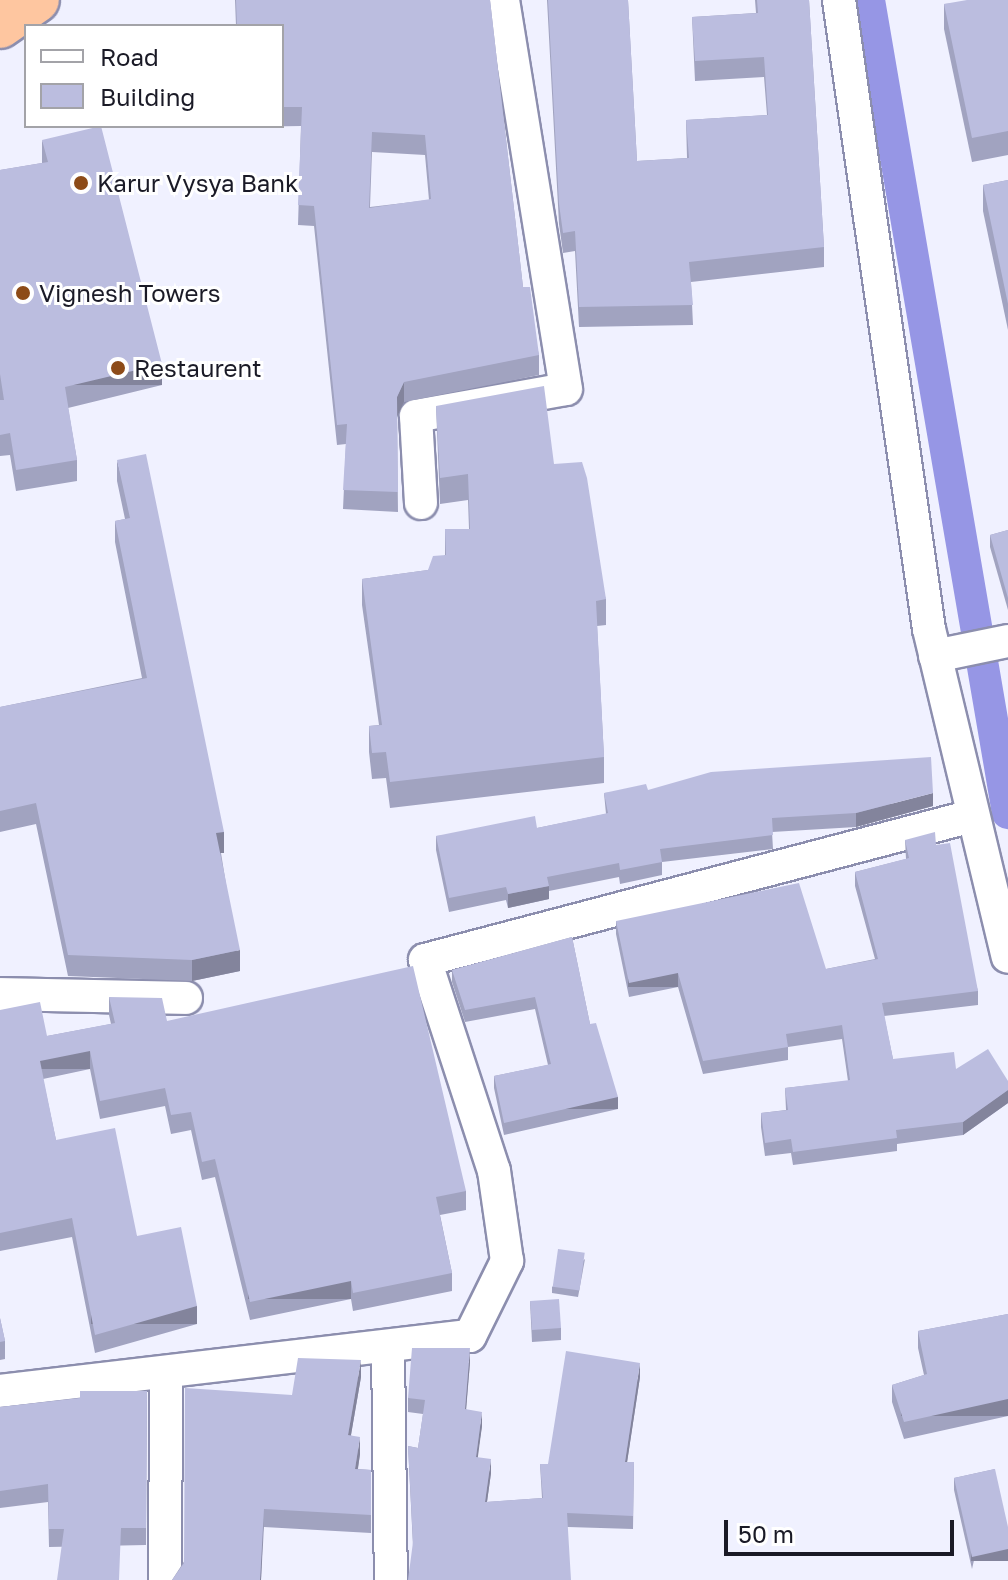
<!DOCTYPE html>
<html>
<head>
<meta charset="utf-8">
<style>
	body { margin:0 }
	#map { position:relative; width:1008px; height:1580px; overflow:hidden; background:#f0f1ff; font-family:"Golos Text",sans-serif }
	div>[style] { position:absolute }
	.canal>* { height:32px; margin:-16px; padding:0 16px; transform-origin:16px; border-radius:16px; background:#9696e5 }
	.roads { filter:drop-shadow(2px 0 #8c8eae) drop-shadow(-2px 0 #8c8eae) drop-shadow(0 2px #8c8eae) drop-shadow(0 -2px #8c8eae) }
	.minor>* { height:32px; margin:-16px; padding:0 16px; transform-origin:16px; border-radius:16px; background:#fff }
	.trunk>* { height:44px; margin:-22px; padding:0 22px; transform-origin:22px; border-radius:22px; background:#fec6a0 }
	.wall>* { inset:0; background:#a1a3c0 }
	.shaded-wall>* { inset:0; background:#83849c; transform-origin:0 0 }
	.building>* { inset:0; background:#bbbddf; transform-origin:0 0 }
	.dots>* { width:22px; height:22px; translate:-50% -50%; box-sizing:border-box; border:4px solid #fff; border-radius:50% }
	span { translate:-50% -50%; white-space:nowrap; text-align:center; line-height:1.15; -webkit-text-stroke:6px #fff; paint-order:stroke }
	.poi-label { font-size:24px; color:#1a1a26 }
	.left { translate:0 -50%; text-align:left }
	.legend { position:absolute; left:24px; top:24px; width:260px; height:104px; box-sizing:border-box; background:#fff; border:2px solid #a3a3a8; margin:0; padding:10px 14px; list-style:none; font-size:24px; color:#1a1a26 }
	.legend li { display:flex; align-items:center; gap:16px; height:40px }
	.legend b { width:40px; border:2px solid #a3a3a8 }
	.scale { position:absolute; left:724px; top:1520px; width:230px; height:36px; box-sizing:border-box; border:4px solid #1a1a26; border-top:0; padding-left:10px; font-size:24px; line-height:28px; white-space:nowrap; color:#1a1a26; -webkit-text-stroke:6px #fff; paint-order:stroke }
</style>
</head>
<body>
<div id="map">
	<div class="canal">
		<div style="left:869px;top:0;width:825px;rotate:80.3deg"></div>
	</div>
	<div class="roads">
		<div class="minor">
			<div style="left:839px;top:0;width:635px;rotate:81.86deg"></div>
			<div style="left:929px;top:629px;width:337px;rotate:76.5deg"></div>
			<div style="left:421px;top:503px;width:87px;rotate:-93.3deg"></div>
			<div style="left:416px;top:416px;width:152px;rotate:-10.2deg"></div>
			<div style="left:566px;top:389px;width:394px;rotate:-99.2deg"></div>
			<div style="left:935px;top:656px;width:75px;rotate:-11.6deg"></div>
			<div style="left:0;top:994px;width:186px;rotate:1.2deg"></div>
			<div style="left:388px;top:1346px;width:234px;rotate:89.3deg"></div>
			<div style="left:0;top:1391px;width:473px;rotate:-6.7deg"></div>
			<div style="left:470px;top:1336px;width:84px;rotate:-63.7deg"></div>
			<div style="left:507px;top:1261px;width:91px;rotate:-98.2deg"></div>
			<div style="left:494px;top:1171px;width:222px;rotate:-108.1deg"></div>
			<div style="left:425px;top:960px;width:562px;rotate:-14.75deg"></div>
			<div style="left:165px;top:1580px;width:208px;rotate:-89.7deg"></div>
		</div>
		<div class="trunk">
			<div style="left:0;top:26px;width:45px;rotate:-35.1deg"></div>
		</div>
	</div>
	<div class="wall">
		<div style="clip-path:polygon(evenodd,235px 0,490px 0,523px 287px,539px 355px,539px 375px,404px 402px,397px 417px,398px 512px,343px 509px,346px 444px,337px 445px,314px 226px,298px 225px,301px 126px,241px 127px,282px 126px,282px 26px,236px 26px,235px 0,372px 152px,425px 155px,429px 200px,370px 207px,372px 152px)"></div>
		<div style="clip-path:polygon(547px 0,628px 0,637px 161px,687px 158px,686px 120px,767px 115px,764px 77px,695px 81px,692px 17px,756px 13px,755px 0,809px 0,824px 247px,824px 267px,691px 282px,693px 325px,579px 327px,575px 251px,563px 253px,559px 224px)"></div>
		<div style="clip-path:polygon(1008px 0,1008px 155px,972px 162px,944px 29px,944px 4px)"></div>
		<div style="clip-path:polygon(42px 140px,162px 385px,68px 408px,77px 460px,77px 481px,16px 491px,10px 455px,0 456px,0 170px,42px 163px)"></div>
		<div style="clip-path:polygon(1008px 180px,1008px 330px,983px 211px,983px 185px)"></div>
		<div style="clip-path:polygon(436px 406px,554px 464px,606px 599px,606px 625px,597px 626px,604px 757px,604px 783px,390px 808px,386px 778px,372px 779px,369px 752px,369px 726px,379px 725px,362px 605px,362px 579px,428px 570px,445px 555px,445px 529px,469px 529px,468px 500px,440px 504px)"></div>
		<div style="clip-path:polygon(117px 460px,224px 853px,221px 853px,240px 971px,192px 981px,68px 976px,36px 824px,0 832px,0 707px,142px 678px,115px 542px,115px 521px,125px 519px,117px 481px)"></div>
		<div style="clip-path:polygon(1008px 530px,1008px 610px,990px 547px,990px 535px)"></div>
		<div style="clip-path:polygon(648px 790px,933px 806px,856px 827px,772px 832px,773px 849px,662px 862px,662px 875px,620px 884px,619px 877px,549px 891px,549px 899px,508px 908px,506px 900px,449px 912px,436px 850px,436px 836px,537px 828px,606px 814px,604px 793px)"></div>
		<div style="clip-path:polygon(905px 840px,936px 845px,978px 991px,978px 1005px,884px 1016px,893px 1059px,956px 1069px,1008px 1081px,1008px 1103px,963px 1135px,897px 1144px,897px 1151px,793px 1165px,791px 1153px,765px 1156px,761px 1127px,761px 1113px,786px 1110px,785px 1088px,848px 1081px,842px 1039px,788px 1047px,788px 1060px,703px 1074px,678px 987px,629px 997px,616px 934px,616px 921px,826px 969px,875px 959px,855px 886px,855px 872px,906px 859px)"></div>
		<div style="clip-path:polygon(572px 937px,590px 1024px,618px 1109px,504px 1135px,494px 1088px,494px 1076px,548px 1065px,535px 1009px,465px 1022px,452px 982px,452px 970px)"></div>
		<div style="clip-path:polygon(109px 997px,167px 1021px,466px 1191px,466px 1210px,440px 1215px,452px 1273px,452px 1291px,353px 1311px,351px 1299px,250px 1320px,215px 1177px,202px 1180px,191px 1130px,171px 1134px,165px 1106px,100px 1119px,90px 1069px,43px 1079px,56px 1140px,137px 1236px,197px 1324px,95px 1353px,72px 1237px,0 1251px,0 1010px,47px 1036px,111px 1024px,109px 1015px)"></div>
		<div style="clip-path:polygon(585px 1259px,578px 1297px,552px 1293px,552px 1287px)"></div>
		<div style="clip-path:polygon(530px 1301px,561px 1328px,561px 1340px,532px 1342px)"></div>
		<div style="clip-path:polygon(1008px 1314px,1008px 1416px,904px 1439px,892px 1402px,892px 1385px,924px 1375px,918px 1348px,918px 1331px)"></div>
		<div style="clip-path:polygon(0 1318px,5px 1341px,5px 1359px,0 1360px)"></div>
		<div style="clip-path:polygon(470px 1362px,466px 1409px,482px 1426px,477px 1457px,491px 1473px,487px 1502px,542px 1498px,540px 1464px,548px 1464px,640px 1377px,627px 1462px,634px 1462px,633px 1529px,568px 1527px,413px 1546px,408px 1446px,418px 1448px,423px 1414px,408px 1412px,408px 1398px)"></div>
		<div style="clip-path:polygon(361px 1377px,351px 1435px,360px 1454px,358px 1469px,371px 1470px,371px 1533px,264px 1527px,261px 1580px,172px 1580px,292px 1395px)"></div>
		<div style="clip-path:polygon(147px 1391px,146px 1545px,49px 1547px,48px 1502px,0 1508px,0 1407px)"></div>
		<div style="clip-path:polygon(995px 1469px,972px 1569px,954px 1490px,954px 1478px)"></div>
	</div>
	<div class="shaded-wall">
		<div style="left:162px;top:364px;width:21px;height:100px;rotate:90deg"></div>
		<div style="clip-path:polygon(404px 382px,404px 402px,397px 417px,397px 397px)"></div>
		<div style="clip-path:polygon(933px 793px,933px 806px,856px 827px,856px 813px)"></div>
		<div style="left:224px;top:832px;width:21px;height:8px;rotate:90deg"></div>
		<div style="clip-path:polygon(549px 886px,549px 899px,508px 908px,508px 894px)"></div>
		<div style="clip-path:polygon(240px 950px,240px 971px,192px 981px,192px 960px)"></div>
		<div style="left:678px;top:973px;width:14px;height:50px;rotate:90deg"></div>
		<div style="left:90px;top:1051px;width:18px;height:51px;rotate:90deg"></div>
		<div style="clip-path:polygon(1008px 1090px,1008px 1103px,963px 1135px,963px 1122px)"></div>
		<div style="left:618px;top:1097px;width:12px;height:117px;rotate:90deg"></div>
		<div style="left:351px;top:1281px;width:18px;height:103px;rotate:90deg"></div>
		<div style="left:197px;top:1306px;width:18px;height:106px;rotate:90deg"></div>
		<div style="clip-path:polygon(470px 1348px,470px 1362px,465px 1423px,465px 1409px)"></div>
		<div style="clip-path:polygon(361px 1360px,361px 1377px,348px 1452px,348px 1435px)"></div>
		<div style="clip-path:polygon(640px 1363px,640px 1377px,625px 1476px,625px 1462px)"></div>
		<div style="left:1008px;top:1399px;width:17px;height:107px;rotate:90deg"></div>
		<div style="clip-path:polygon(482px 1412px,482px 1426px,476px 1471px,476px 1457px)"></div>
		<div style="clip-path:polygon(360px 1437px,360px 1454px,355px 1486px,355px 1469px)"></div>
		<div style="clip-path:polygon(491px 1459px,491px 1473px,485px 1516px,485px 1502px)"></div>
		<div style="clip-path:polygon(264px 1509px,261px 1580px,260px 1580px)"></div>
		<div style="left:1008px;top:1549px;width:12px;height:37px;rotate:90deg"></div>
	</div>
	<div class="building">
		<div style="clip-path:polygon(evenodd,236px 0,490px 0,523px 287px,530px 287px,539px 355px,404px 382px,397px 397px,398px 492px,343px 490px,347px 424px,337px 425px,314px 206px,298px 205px,302px 107px,282px 107px,282px 26px,237px 26px,236px 0,372px 132px,425px 135px,431px 199px,369px 208px,372px 132px)"></div>
		<div style="clip-path:polygon(548px 0,628px 0,637px 161px,689px 158px,686px 120px,768px 115px,764px 57px,695px 61px,692px 17px,758px 13px,757px 0,809px 0,824px 247px,689px 262px,693px 305px,579px 307px,575px 231px,563px 233px,559px 204px)"></div>
		<div style="clip-path:polygon(967px 0,1008px 0,1008px 131px,972px 138px,944px 4px)"></div>
		<div style="clip-path:polygon(101px 126px,162px 364px,65px 387px,77px 460px,16px 470px,10px 433px,0 435px,0 400px,4px 400px,0 374px,0 170px,48px 162px,42px 140px)"></div>
		<div style="clip-path:polygon(1008px 180px,1008px 304px,983px 185px)"></div>
		<div style="clip-path:polygon(544px 386px,554px 464px,582px 462px,587px 478px,606px 599px,596px 601px,604px 757px,390px 782px,386px 752px,372px 753px,369px 726px,382px 725px,362px 579px,428px 570px,433px 556px,446px 555px,445px 529px,470px 529px,468px 474px,440px 478px,436px 406px)"></div>
		<div style="clip-path:polygon(146px 454px,224px 832px,216px 833px,240px 950px,192px 960px,68px 955px,36px 803px,0 811px,0 707px,147px 678px,115px 521px,130px 518px,117px 460px)"></div>
		<div style="clip-path:polygon(1008px 530px,1008px 598px,990px 535px)"></div>
		<div style="clip-path:polygon(931px 757px,933px 793px,856px 813px,772px 818px,773px 835px,660px 849px,662px 862px,620px 870px,619px 863px,547px 877px,549px 886px,508px 894px,506px 887px,449px 898px,436px 836px,535px 816px,537px 828px,608px 813px,604px 793px,646px 784px,648px 790px,711px 772px)"></div>
		<div style="clip-path:polygon(935px 832px,936px 845px,950px 843px,978px 991px,882px 1003px,893px 1059px,954px 1052px,956px 1069px,988px 1049px,1008px 1081px,1008px 1090px,963px 1122px,896px 1130px,897px 1138px,793px 1152px,791px 1139px,765px 1143px,761px 1113px,788px 1110px,785px 1088px,850px 1080px,842px 1025px,786px 1034px,788px 1047px,703px 1061px,678px 973px,629px 983px,616px 921px,799px 883px,826px 969px,878px 959px,855px 872px,909px 858px,905px 840px)"></div>
		<div style="clip-path:polygon(572px 937px,590px 1024px,596px 1023px,618px 1097px,504px 1123px,494px 1076px,551px 1064px,535px 997px,465px 1010px,452px 970px)"></div>
		<div style="clip-path:polygon(413px 966px,466px 1191px,436px 1197px,452px 1273px,353px 1293px,351px 1281px,250px 1302px,215px 1159px,202px 1162px,191px 1112px,171px 1115px,165px 1088px,100px 1101px,90px 1051px,40px 1061px,56px 1140px,115px 1128px,137px 1236px,181px 1227px,197px 1306px,95px 1335px,72px 1218px,0 1233px,0 1010px,40px 1002px,47px 1036px,115px 1023px,109px 997px,162px 998px,167px 1021px)"></div>
		<div style="left:558px;top:1249px;width:27px;height:38px;rotate:8deg"></div>
		<div style="left:559px;top:1299px;width:29px;height:29px;rotate:86deg"></div>
		<div style="clip-path:polygon(1008px 1314px,1008px 1399px,904px 1422px,892px 1385px,927px 1374px,918px 1331px)"></div>
		<div style="clip-path:polygon(0 1318px,5px 1341px,0 1342px)"></div>
		<div style="clip-path:polygon(412px 1348px,470px 1348px,465px 1409px,482px 1412px,476px 1457px,491px 1459px,485px 1502px,543px 1498px,540px 1464px,548px 1464px,566px 1351px,640px 1363px,625px 1462px,634px 1462px,633px 1516px,567px 1513px,571px 1580px,408px 1580px,413px 1542px,408px 1446px,418px 1448px,425px 1400px,408px 1398px)"></div>
		<div style="clip-path:polygon(298px 1358px,361px 1360px,348px 1435px,360px 1437px,355px 1469px,371px 1470px,371px 1515px,264px 1509px,260px 1580px,172px 1580px,184px 1563px,185px 1388px,292px 1395px)"></div>
		<div style="clip-path:polygon(80px 1391px,147px 1391px,146px 1528px,121px 1528px,119px 1580px,57px 1580px,64px 1529px,49px 1529px,48px 1484px,0 1491px,0 1407px,80px 1398px)"></div>
		<div style="clip-path:polygon(995px 1469px,1008px 1527px,1008px 1549px,972px 1557px,954px 1478px)"></div>
	</div>
	<div class="dots">
		<div style="left:81px;top:183px;background:#8d4b18"></div>
		<div style="left:23px;top:293px;background:#8d4b18"></div>
		<div style="left:118px;top:368px;background:#8d4b18"></div>
	</div>
	<div class="poi-label">
		<span class="left" style="left:97px;top:183px">Karur Vysya Bank</span>
		<span class="left" style="left:39px;top:293px">Vignesh Towers</span>
		<span class="left" style="left:134px;top:368px">Restaurent</span>
	</div>
	<ul class="legend">
	<li><b style="height:10px;background:#fff"></b>Road</li>
	<li><b style="height:22px;background:#bbbddf"></b>Building</li>
	</ul>
	<div class="scale">50 m</div>
</div>
</body>
</html>
